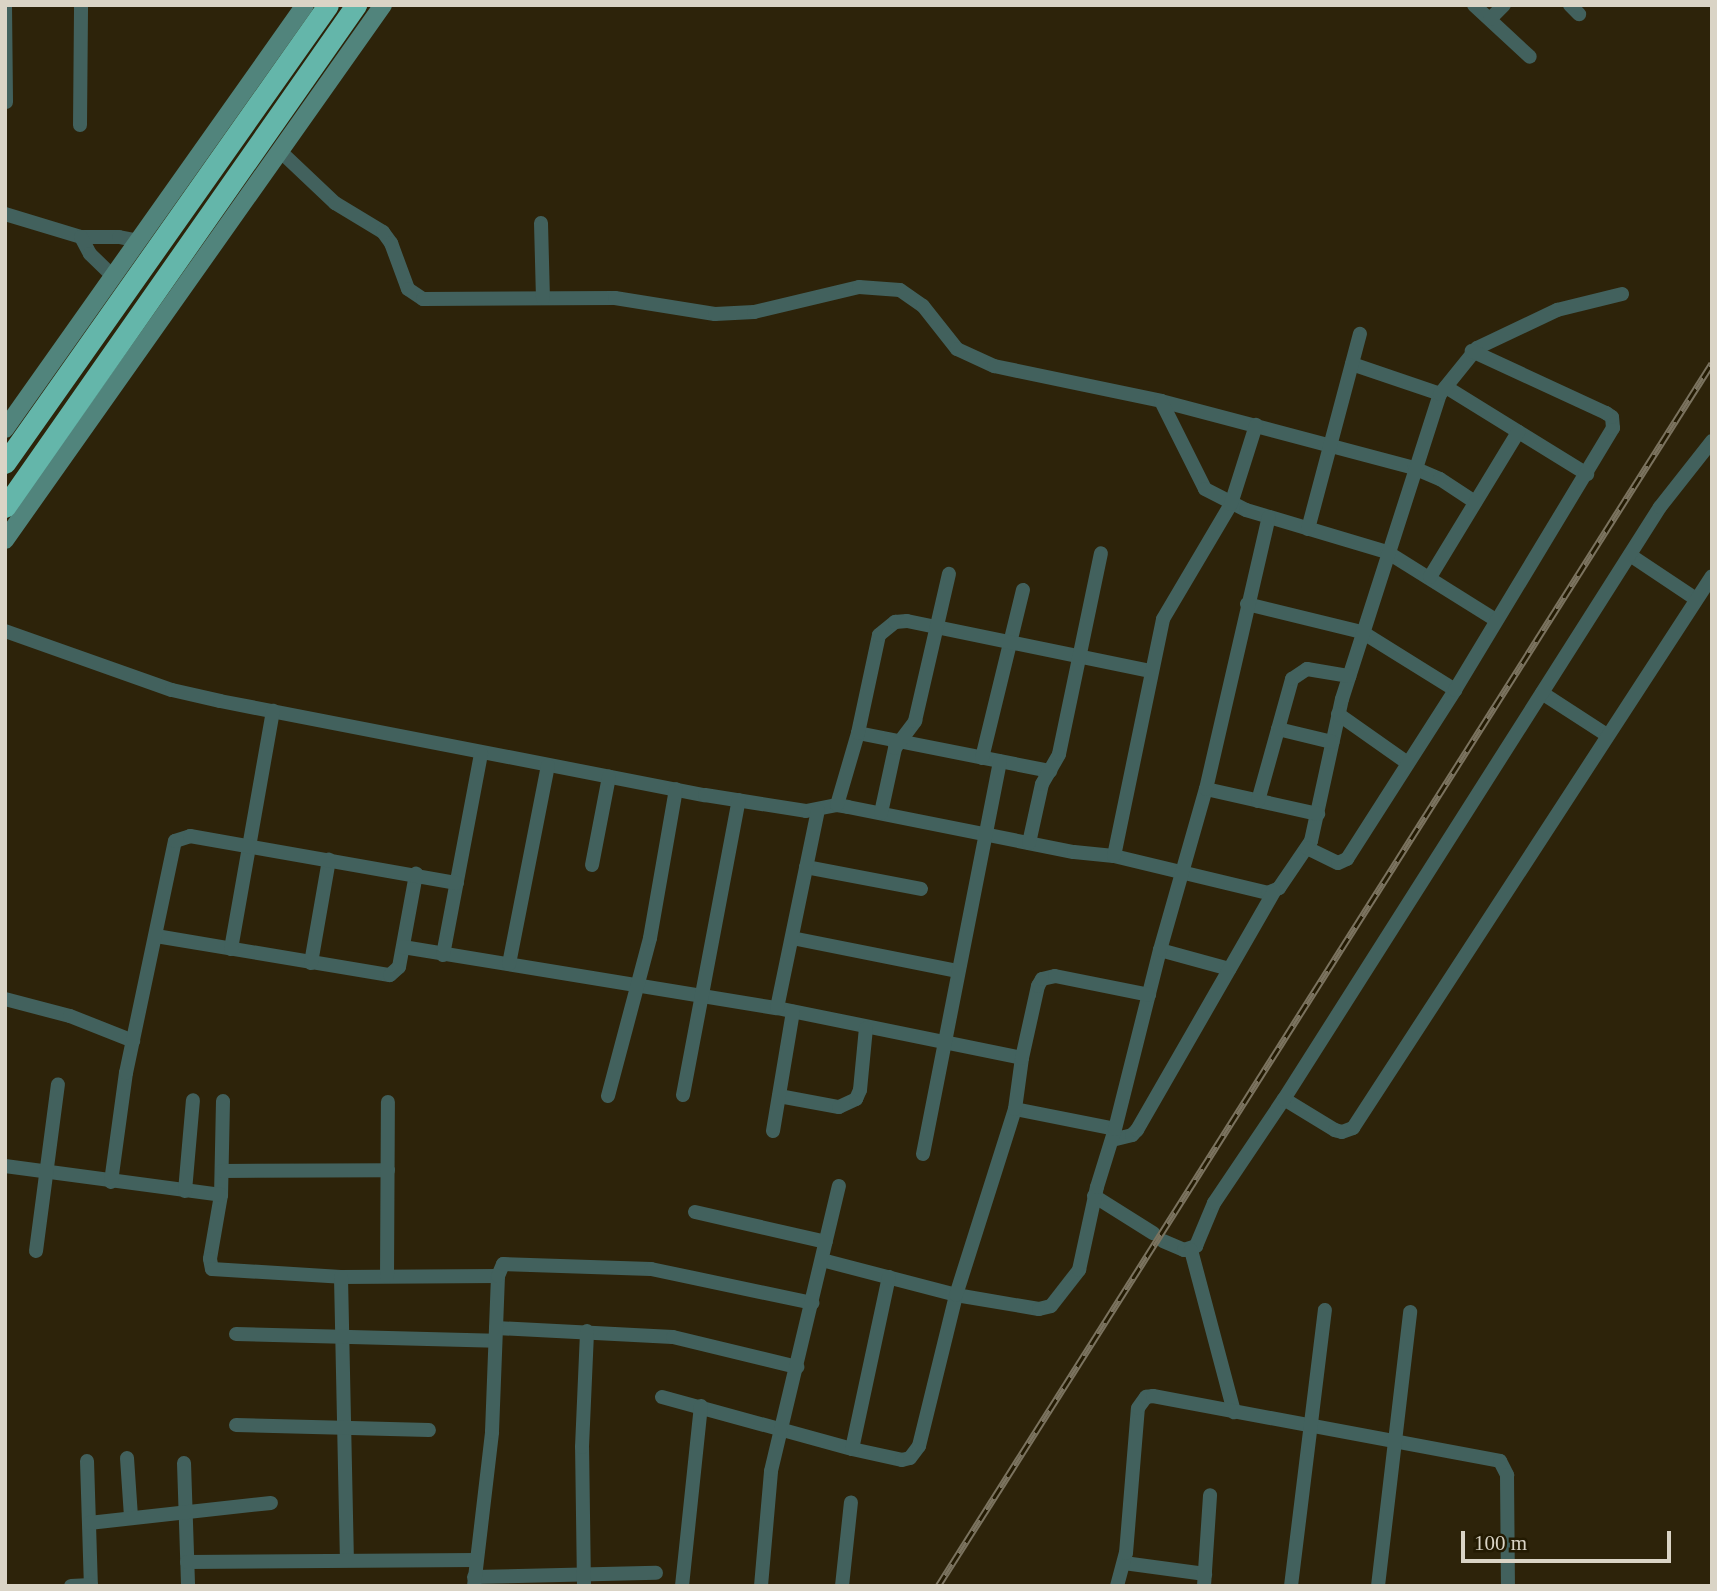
<!DOCTYPE html>
<html>
<head>
<meta charset="utf-8">
<style>
	body { margin:0 }
	#map { position:relative; width:1717px; height:1591px; overflow:hidden; background:#2d230a; font-family:Georgia,serif }
	div>[style] { position:absolute }
	.street>* { height:14px; margin:-7px; padding:0 7px; transform-origin:7px; border-radius:7px; background:#42615d }
	.secondary>* { height:18px; margin:-9px; padding:0 9px; transform-origin:9px; border-radius:9px; background:#51847c }
	.highway>* { height:21px; margin:-10.5px; padding:0 10.5px; transform-origin:10.5px; border-radius:10.5px; background:#64b6aa }
	.rail>* { height:7px; margin-top:-3.5px; transform-origin:0; background:repeating-linear-gradient(90deg,#231a02 0 13px,#7b735f 0 26px); box-sizing:border-box; border-block:2px solid #7b735f }
	span { translate:-50% -50%; white-space:nowrap; text-align:center; line-height:1.15; -webkit-text-stroke:7px #231a02; paint-order:stroke }
	.frame { position:absolute; inset:0; border:7px solid #dad4c6; pointer-events:none }
	.scale { position:absolute; left:1461px; top:1531px; width:210px; height:32px; box-sizing:border-box; border:4px solid #dad4c6; border-top:0; padding-left:9px; font-size:21px; line-height:24px; white-space:nowrap; color:#dad4c6; -webkit-text-stroke:5px #231a02; paint-order:stroke }
</style>
</head>
<body>
<div id="map">
	<div class="street">
		<div style="left:5px;top:5px;width:97px;rotate:89.4deg"></div>
		<div style="left:1474px;top:5px;width:76px;rotate:42.9deg"></div>
		<div style="left:1570px;top:5px;width:13px;rotate:45deg"></div>
		<div style="left:1490px;top:19px;width:20px;rotate:-45deg"></div>
		<div style="left:80px;top:125px;width:120px;rotate:-89.5deg"></div>
		<div style="left:280px;top:151px;width:76px;rotate:43.4deg"></div>
		<div style="left:335px;top:203px;width:56px;rotate:31.1deg"></div>
		<div style="left:383px;top:232px;width:14px;rotate:54deg"></div>
		<div style="left:391px;top:243px;width:49px;rotate:69.7deg"></div>
		<div style="left:408px;top:289px;width:18px;rotate:34deg"></div>
		<div style="left:423px;top:299px;width:192px;rotate:-0.3deg"></div>
		<div style="left:615px;top:298px;width:101px;rotate:9.1deg"></div>
		<div style="left:715px;top:314px;width:39px;rotate:-3deg"></div>
		<div style="left:754px;top:312px;width:108px;rotate:-13.4deg"></div>
		<div style="left:859px;top:287px;width:41px;rotate:4.2deg"></div>
		<div style="left:900px;top:290px;width:28px;rotate:35deg"></div>
		<div style="left:923px;top:306px;width:55px;rotate:51.7deg"></div>
		<div style="left:957px;top:349px;width:41px;rotate:24.7deg"></div>
		<div style="left:994px;top:366px;width:171px;rotate:11.8deg"></div>
		<div style="left:1161px;top:401px;width:262px;rotate:14.8deg"></div>
		<div style="left:1414px;top:468px;width:28px;rotate:23deg"></div>
		<div style="left:1440px;top:479px;width:42px;rotate:33.3deg"></div>
		<div style="left:5px;top:214px;width:79px;rotate:16.8deg"></div>
		<div style="left:81px;top:237px;width:38px"></div>
		<div style="left:119px;top:237px;width:20px;rotate:11deg"></div>
		<div style="left:541px;top:223px;width:75px;rotate:88.5deg"></div>
		<div style="left:81px;top:237px;width:19px;rotate:62deg"></div>
		<div style="left:90px;top:254px;width:33px;rotate:44deg"></div>
		<div style="left:1352px;top:364px;width:93px;rotate:18.8deg"></div>
		<div style="left:1446px;top:387px;width:166px;rotate:31.7deg"></div>
		<div style="left:1161px;top:401px;width:98px;rotate:63.4deg"></div>
		<div style="left:1205px;top:489px;width:46px;rotate:27.1deg"></div>
		<div style="left:1246px;top:510px;width:147px;rotate:16.6deg"></div>
		<div style="left:1387px;top:552px;width:128px;rotate:32deg"></div>
		<div style="left:1308px;top:529px;width:202px;rotate:-75.1deg"></div>
		<div style="left:1630px;top:555px;width:79px;rotate:33.7deg"></div>
		<div style="left:1430px;top:577px;width:170px;rotate:-58.7deg"></div>
		<div style="left:1247px;top:604px;width:118px;rotate:13.7deg"></div>
		<div style="left:1362px;top:632px;width:110px;rotate:31.9deg"></div>
		<div style="left:5px;top:631px;width:177px;rotate:19.5deg"></div>
		<div style="left:172px;top:690px;width:49px;rotate:12.9deg"></div>
		<div style="left:220px;top:701px;width:494px;rotate:11deg"></div>
		<div style="left:705px;top:795px;width:102px;rotate:9deg"></div>
		<div style="left:806px;top:811px;width:32px;rotate:-11deg"></div>
		<div style="left:837px;top:805px;width:11px;rotate:10deg"></div>
		<div style="left:848px;top:807px;width:230px;rotate:11.3deg"></div>
		<div style="left:1074px;top:852px;width:40px;rotate:5.7deg"></div>
		<div style="left:1114px;top:856px;width:158px;rotate:13.5deg"></div>
		<div style="left:1268px;top:893px;width:12px;rotate:-24deg"></div>
		<div style="left:1279px;top:888px;width:57px;rotate:-55.8deg"></div>
		<div style="left:1311px;top:841px;width:145px;rotate:-77.7deg"></div>
		<div style="left:1342px;top:699px;width:320px;rotate:-72.2deg"></div>
		<div style="left:1440px;top:394px;width:59px;rotate:-51.2deg"></div>
		<div style="left:1477px;top:348px;width:89px;rotate:-25.4deg"></div>
		<div style="left:1557px;top:310px;width:67px;rotate:-13.8deg"></div>
		<div style="left:1542px;top:693px;width:77px;rotate:32.9deg"></div>
		<div style="left:1338px;top:714px;width:83px;rotate:35.2deg"></div>
		<div style="left:1278px;top:729px;width:56px;rotate:13.5deg"></div>
		<div style="left:858px;top:733px;width:196px;rotate:11.2deg"></div>
		<div style="left:982px;top:758px;width:173px;rotate:-76.3deg"></div>
		<div style="left:1206px;top:789px;width:115px;rotate:12.6deg"></div>
		<div style="left:1258px;top:801px;width:127px;rotate:-74.4deg"></div>
		<div style="left:1292px;top:679px;width:18px;rotate:-34deg"></div>
		<div style="left:1307px;top:669px;width:43px;rotate:9.5deg"></div>
		<div style="left:837px;top:805px;width:75px;rotate:-73.7deg"></div>
		<div style="left:858px;top:733px;width:100px;rotate:-77.9deg"></div>
		<div style="left:879px;top:635px;width:21px;rotate:-39deg"></div>
		<div style="left:895px;top:622px;width:12px;rotate:-5deg"></div>
		<div style="left:907px;top:621px;width:249px;rotate:11.6deg"></div>
		<div style="left:881px;top:813px;width:66px;rotate:-77.8deg"></div>
		<div style="left:895px;top:748px;width:34px;rotate:-53deg"></div>
		<div style="left:915px;top:721px;width:151px;rotate:-77deg"></div>
		<div style="left:1029px;top:843px;width:60px;rotate:-77.6deg"></div>
		<div style="left:1042px;top:784px;width:34px;rotate:-60deg"></div>
		<div style="left:1059px;top:754px;width:205px;rotate:-78.2deg"></div>
		<div style="left:1307px;top:848px;width:34px;rotate:26deg"></div>
		<div style="left:1338px;top:863px;width:10px;rotate:-24deg"></div>
		<div style="left:1347px;top:859px;width:201px;rotate:-57.4deg"></div>
		<div style="left:1455px;top:690px;width:306px;rotate:-58.9deg"></div>
		<div style="left:1613px;top:428px;width:11px;rotate:-95deg"></div>
		<div style="left:1612px;top:417px;width:7px;rotate:-146deg"></div>
		<div style="left:1606px;top:413px;width:148px;rotate:-155.2deg"></div>
		<div style="left:1114px;top:856px;width:242px;rotate:-78.3deg"></div>
		<div style="left:1163px;top:619px;width:134px;rotate:-59.4deg"></div>
		<div style="left:1231px;top:504px;width:83px;rotate:-72.4deg"></div>
		<div style="left:592px;top:865px;width:90px;rotate:-79.1deg"></div>
		<div style="left:806px;top:867px;width:117px;rotate:10.8deg"></div>
		<div style="left:156px;top:936px;width:237px;rotate:9.5deg"></div>
		<div style="left:390px;top:975px;width:12px;rotate:-42deg"></div>
		<div style="left:399px;top:967px;width:95px;rotate:-79.6deg"></div>
		<div style="left:792px;top:938px;width:168px;rotate:11.3deg"></div>
		<div style="left:403px;top:947px;width:379px;rotate:9.3deg"></div>
		<div style="left:777px;top:1008px;width:250px;rotate:11.5deg"></div>
		<div style="left:231px;top:949px;width:242px;rotate:-80deg"></div>
		<div style="left:1160px;top:950px;width:72px;rotate:15.4deg"></div>
		<div style="left:443px;top:955px;width:205px;rotate:-79.3deg"></div>
		<div style="left:311px;top:963px;width:105px;rotate:-80.1deg"></div>
		<div style="left:509px;top:964px;width:202px;rotate:-78.9deg"></div>
		<div style="left:5px;top:999px;width:67px;rotate:14.7deg"></div>
		<div style="left:70px;top:1016px;width:68px;rotate:21.6deg"></div>
		<div style="left:777px;top:1008px;width:202px;rotate:-78.3deg"></div>
		<div style="left:683px;top:1095px;width:300px;rotate:-79.3deg"></div>
		<div style="left:608px;top:1096px;width:163px;rotate:-75.1deg"></div>
		<div style="left:650px;top:938px;width:151px;rotate:-80.1deg"></div>
		<div style="left:779px;top:1096px;width:61px;rotate:10.4deg"></div>
		<div style="left:839px;top:1107px;width:19px;rotate:-25deg"></div>
		<div style="left:856px;top:1099px;width:10px;rotate:-66deg"></div>
		<div style="left:860px;top:1090px;width:62px;rotate:-84.5deg"></div>
		<div style="left:1284px;top:1099px;width:60px;rotate:31.3deg"></div>
		<div style="left:1335px;top:1130px;width:7px;rotate:16deg"></div>
		<div style="left:1342px;top:1132px;width:12px;rotate:-20deg"></div>
		<div style="left:1353px;top:1128px;width:658px;rotate:-56.96deg"></div>
		<div style="left:223px;top:1101px;width:94px;rotate:91.2deg"></div>
		<div style="left:221px;top:1195px;width:65px;rotate:99.8deg"></div>
		<div style="left:210px;top:1259px;width:10px;rotate:79deg"></div>
		<div style="left:212px;top:1269px;width:129px;rotate:3.5deg"></div>
		<div style="left:341px;top:1277px;width:157px;rotate:-0.4deg"></div>
		<div style="left:1015px;top:1109px;width:102px;rotate:11.3deg"></div>
		<div style="left:773px;top:1131px;width:121px;rotate:-80.5deg"></div>
		<div style="left:1112px;top:1140px;width:21px;rotate:-14deg"></div>
		<div style="left:1132px;top:1135px;width:7px;rotate:-45deg"></div>
		<div style="left:1137px;top:1130px;width:275px;rotate:-60.1deg"></div>
		<div style="left:923px;top:1154px;width:400px;rotate:-78.9deg"></div>
		<div style="left:5px;top:1166px;width:218px;rotate:7.6deg"></div>
		<div style="left:222px;top:1171px;width:166px;rotate:-0.3deg"></div>
		<div style="left:111px;top:1182px;width:110px;rotate:-82.2deg"></div>
		<div style="left:126px;top:1073px;width:237px;rotate:-78.1deg"></div>
		<div style="left:175px;top:841px;width:16px;rotate:-18deg"></div>
		<div style="left:190px;top:836px;width:271px;rotate:10deg"></div>
		<div style="left:185px;top:1191px;width:91px;rotate:-85deg"></div>
		<div style="left:1094px;top:1196px;width:70px;rotate:32.1deg"></div>
		<div style="left:695px;top:1212px;width:134px;rotate:12.9deg"></div>
		<div style="left:1163px;top:1241px;width:23px;rotate:23deg"></div>
		<div style="left:1184px;top:1250px;width:13px;rotate:-18deg"></div>
		<div style="left:1196px;top:1246px;width:47px;rotate:-67.3deg"></div>
		<div style="left:1214px;top:1203px;width:125px;rotate:-56.1deg"></div>
		<div style="left:1284px;top:1099px;width:701px;rotate:-57.58deg"></div>
		<div style="left:1660px;top:507px;width:84px;rotate:-51.8deg"></div>
		<div style="left:1191px;top:1250px;width:168px;rotate:75.1deg"></div>
		<div style="left:36px;top:1251px;width:168px;rotate:-82.5deg"></div>
		<div style="left:822px;top:1260px;width:138px;rotate:14.6deg"></div>
		<div style="left:956px;top:1295px;width:84px;rotate:9.6deg"></div>
		<div style="left:1039px;top:1309px;width:12px;rotate:-14deg"></div>
		<div style="left:1051px;top:1306px;width:46px;rotate:-52.1deg"></div>
		<div style="left:1079px;top:1270px;width:85px;rotate:-77.8deg"></div>
		<div style="left:1097px;top:1187px;width:61px;rotate:-72.8deg"></div>
		<div style="left:1115px;top:1129px;width:185px;rotate:-75.9deg"></div>
		<div style="left:1160px;top:950px;width:167px;rotate:-74.1deg"></div>
		<div style="left:1206px;top:789px;width:279px;rotate:-77deg"></div>
		<div style="left:387px;top:1276px;width:174px;rotate:-89.7deg"></div>
		<div style="left:341px;top:1277px;width:283px;rotate:88.8deg"></div>
		<div style="left:496px;top:1328px;width:177px;rotate:2.9deg"></div>
		<div style="left:673px;top:1337px;width:128px;rotate:13.6deg"></div>
		<div style="left:236px;top:1334px;width:259px;rotate:1.5deg"></div>
		<div style="left:662px;top:1397px;width:197px;rotate:15.3deg"></div>
		<div style="left:852px;top:1449px;width:51px;rotate:12.4deg"></div>
		<div style="left:902px;top:1460px;width:8px;rotate:-14deg"></div>
		<div style="left:910px;top:1458px;width:15px;rotate:-53deg"></div>
		<div style="left:919px;top:1446px;width:155px;rotate:-76.2deg"></div>
		<div style="left:956px;top:1295px;width:195px;rotate:-72.4deg"></div>
		<div style="left:1015px;top:1109px;width:51px;rotate:-82.2deg"></div>
		<div style="left:1022px;top:1058px;width:74px;rotate:-77.5deg"></div>
		<div style="left:1038px;top:986px;width:8px;rotate:-60deg"></div>
		<div style="left:1042px;top:979px;width:13px;rotate:-13deg"></div>
		<div style="left:1055px;top:976px;width:96px;rotate:11.4deg"></div>
		<div style="left:236px;top:1425px;width:193px;rotate:1.5deg"></div>
		<div style="left:852px;top:1449px;width:176px;rotate:-77.9deg"></div>
		<div style="left:127px;top:1458px;width:59px;rotate:86.1deg"></div>
		<div style="left:87px;top:1461px;width:125px;rotate:88.2deg"></div>
		<div style="left:184px;top:1463px;width:123px;rotate:88.1deg"></div>
		<div style="left:89px;top:1523px;width:183px;rotate:-6.3deg"></div>
		<div style="left:187px;top:1562px;width:289px;rotate:-0.4deg"></div>
		<div style="left:1124px;top:1563px;width:82px;rotate:7.7deg"></div>
		<div style="left:474px;top:1577px;width:182px;rotate:-1.3deg"></div>
		<div style="left:71px;top:1586px;width:20px;rotate:-3deg"></div>
		<div style="left:474px;top:1586px;width:155px;rotate:-83.3deg"></div>
		<div style="left:492px;top:1432px;width:156px;rotate:-87.8deg"></div>
		<div style="left:498px;top:1276px;width:13px;rotate:-67deg"></div>
		<div style="left:503px;top:1264px;width:148px;rotate:1.9deg"></div>
		<div style="left:651px;top:1269px;width:165px;rotate:11.9deg"></div>
		<div style="left:584px;top:1586px;width:139px;rotate:-90.8deg"></div>
		<div style="left:582px;top:1447px;width:116px;rotate:-87.5deg"></div>
		<div style="left:682px;top:1586px;width:181px;rotate:-84deg"></div>
		<div style="left:761px;top:1586px;width:115px;rotate:-85deg"></div>
		<div style="left:771px;top:1471px;width:293px;rotate:-76.6deg"></div>
		<div style="left:842px;top:1586px;width:84px;rotate:-83.9deg"></div>
		<div style="left:1117px;top:1586px;width:34px;rotate:-75deg"></div>
		<div style="left:1126px;top:1553px;width:145px;rotate:-85.3deg"></div>
		<div style="left:1138px;top:1408px;width:14px;rotate:-54deg"></div>
		<div style="left:1146px;top:1397px;width:7px;rotate:-8deg"></div>
		<div style="left:1153px;top:1396px;width:353px;rotate:10.6deg"></div>
		<div style="left:1500px;top:1461px;width:16px;rotate:63deg"></div>
		<div style="left:1507px;top:1475px;width:111px;rotate:89.5deg"></div>
		<div style="left:1204px;top:1586px;width:91px;rotate:-86.2deg"></div>
		<div style="left:1291px;top:1586px;width:278px;rotate:-83deg"></div>
		<div style="left:1378px;top:1586px;width:276px;rotate:-83.3deg"></div>
	</div>
	<div class="secondary">
		<div style="left:5px;top:429px;width:519px;rotate:-54.72deg"></div>
		<div style="left:5px;top:540px;width:655px;rotate:-54.76deg"></div>
	</div>
	<div class="highway">
		<div style="left:5px;top:463px;width:560px;rotate:-54.81deg"></div>
		<div style="left:5px;top:507px;width:613px;rotate:-55.04deg"></div>
	</div>
	<div class="rail">
		<div style="left:938px;top:1586px;width:1447px;rotate:-57.67deg"></div>
	</div>
	<div class="frame"></div>
	<div class="scale">100 m</div>
</div>
</body>
</html>
